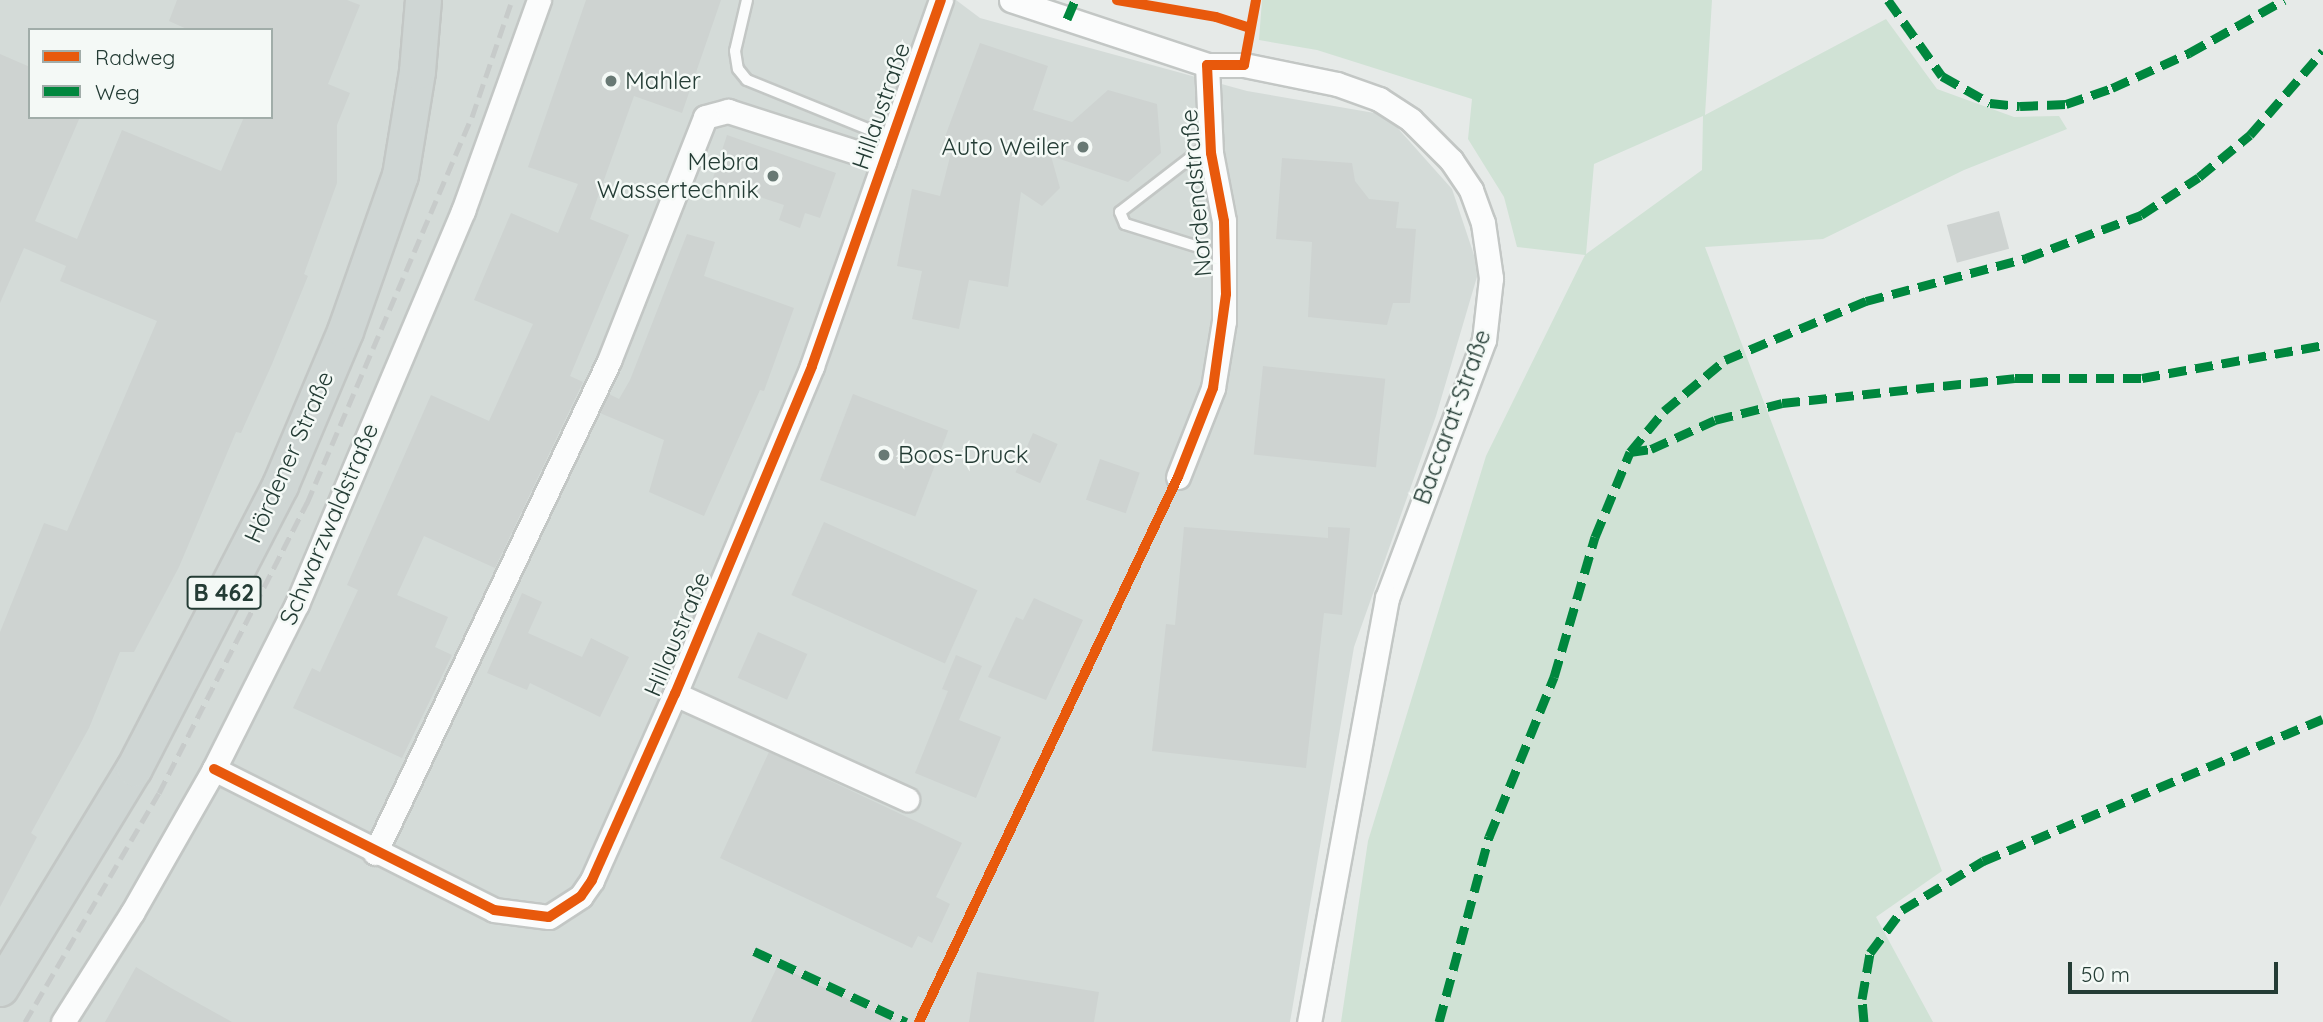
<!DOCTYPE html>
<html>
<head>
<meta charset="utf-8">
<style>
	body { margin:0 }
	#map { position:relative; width:2323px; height:1022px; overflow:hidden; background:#e6eae8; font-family:Quicksand,sans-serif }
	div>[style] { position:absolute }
	.built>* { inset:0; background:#d4dbd8 }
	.green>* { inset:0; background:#d0e2d5 }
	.building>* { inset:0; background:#ced3d1; transform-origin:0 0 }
	.roads { filter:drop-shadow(2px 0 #c3c7c5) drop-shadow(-2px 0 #c3c7c5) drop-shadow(0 2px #c3c7c5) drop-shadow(0 -2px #c3c7c5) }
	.lane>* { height:10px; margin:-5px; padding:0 5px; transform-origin:5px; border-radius:5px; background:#fbfcfc }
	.street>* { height:23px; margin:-11.5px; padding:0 11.5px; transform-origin:11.5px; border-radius:11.5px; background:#fbfcfc }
	.primary>* { height:35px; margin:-17.5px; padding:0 17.5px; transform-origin:17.5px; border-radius:17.5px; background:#cfd6d4 }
	.rail>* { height:5px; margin-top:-2.5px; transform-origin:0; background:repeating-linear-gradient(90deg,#c7cbca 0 14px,transparent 0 21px) }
	.quiet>* { height:9px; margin-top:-4.5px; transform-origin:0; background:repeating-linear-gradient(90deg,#00873e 0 18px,transparent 0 27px) }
	.cycleway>* { height:10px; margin:-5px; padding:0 5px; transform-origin:5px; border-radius:5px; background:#e8590c }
	.dots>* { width:19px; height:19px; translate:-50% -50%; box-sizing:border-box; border:4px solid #f4f9f6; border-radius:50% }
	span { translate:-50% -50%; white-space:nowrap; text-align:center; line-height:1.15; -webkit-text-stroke:5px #f4f9f6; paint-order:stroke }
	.shield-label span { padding:2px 5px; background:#f4f9f6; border:2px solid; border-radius:5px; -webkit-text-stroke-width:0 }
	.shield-label { font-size:23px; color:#243c35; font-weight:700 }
	.poi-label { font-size:24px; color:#243c35 }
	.left { translate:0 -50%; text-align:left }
	.right { translate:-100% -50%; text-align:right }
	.street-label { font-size:24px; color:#243c35 }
	.legend { position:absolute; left:28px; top:28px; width:245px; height:91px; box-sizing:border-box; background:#f4f9f6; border:2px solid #a1ada9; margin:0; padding:9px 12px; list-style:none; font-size:21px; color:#243c35 }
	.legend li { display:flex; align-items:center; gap:14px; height:35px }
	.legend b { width:35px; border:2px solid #a1ada9 }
	.scale { position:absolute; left:2068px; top:962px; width:210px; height:32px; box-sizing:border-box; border:4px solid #243c35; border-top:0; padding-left:9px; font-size:21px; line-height:24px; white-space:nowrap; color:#243c35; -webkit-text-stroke:5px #f4f9f6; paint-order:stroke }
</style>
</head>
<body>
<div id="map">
	<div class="built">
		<div style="clip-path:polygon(evenodd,0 0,956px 0,980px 18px,1247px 91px,1386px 115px,1452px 189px,1479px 270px,1436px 416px,1354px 647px,1290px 1022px,0 1022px,0 0,30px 30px,271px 30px,271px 117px,30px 117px,30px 30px)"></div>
	</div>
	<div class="green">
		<div style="clip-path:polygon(evenodd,1262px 0,1712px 0,1705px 115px,1886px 19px,1937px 89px,2014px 117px,2059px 116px,2067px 129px,1964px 170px,1823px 239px,1705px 247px,1942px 871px,1876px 917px,1933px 1022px,1341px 1022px,1368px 841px,1486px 456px,1585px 255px,1517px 247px,1504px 197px,1468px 139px,1472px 99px,1317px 50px,1259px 40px,1262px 0,1703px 116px,1702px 170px,1586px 254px,1594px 164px,1703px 116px)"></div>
	</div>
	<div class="building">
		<div style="clip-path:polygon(177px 0,347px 0,360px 5px,328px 84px,350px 93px,337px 125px,337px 183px,304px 274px,308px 276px,272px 364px,241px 433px,236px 432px,179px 567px,134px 652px,120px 652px,89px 728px,31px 833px,37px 837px,0 907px,0 632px,44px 523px,67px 531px,157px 321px,60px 281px,66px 266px,24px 248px,0 303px,0 54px,30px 67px,30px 117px,80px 117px,35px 221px,77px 239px,122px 130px,221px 171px,244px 117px,271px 117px,271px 30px,189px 30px,169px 21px)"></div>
		<div style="clip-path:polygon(586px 0,721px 0,682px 113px,634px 96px,590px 219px,629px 235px,570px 376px,583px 382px,495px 568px,424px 536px,397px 595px,448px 617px,435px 647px,452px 655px,402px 758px,293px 708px,312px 668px,320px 672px,358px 590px,347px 585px,431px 395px,489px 421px,533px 324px,474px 300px,511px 213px,558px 233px,578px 184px,528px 167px)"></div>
		<div style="clip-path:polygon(980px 43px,1048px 66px,1033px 110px,1072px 122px,1108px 90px,1157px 104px,1161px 153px,1128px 182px,1051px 156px,1060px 188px,1042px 206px,1021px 192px,1008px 287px,969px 280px,959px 329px,912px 319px,922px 271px,897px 266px,912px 189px,940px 196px,951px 153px,940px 150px)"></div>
		<div style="clip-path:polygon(727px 135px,836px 173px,820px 218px,805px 213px,800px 228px,779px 220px,784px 205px,712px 181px)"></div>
		<div style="clip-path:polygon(1282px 158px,1352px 163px,1355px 181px,1369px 199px,1399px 202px,1396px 228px,1416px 229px,1410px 303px,1393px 303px,1387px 325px,1308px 317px,1312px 242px,1276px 239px)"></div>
		<div style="left:1999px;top:211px;width:39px;height:54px;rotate:75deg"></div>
		<div style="clip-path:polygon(687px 234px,715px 242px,704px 276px,794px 308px,764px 391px,760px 390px,704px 516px,649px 492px,664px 440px,600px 413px,609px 394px,619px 399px,630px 380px)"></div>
		<div style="left:1263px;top:366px;width:123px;height:89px;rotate:6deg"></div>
		<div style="left:853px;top:394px;width:102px;height:92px;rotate:21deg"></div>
		<div style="left:1033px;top:433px;width:27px;height:43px;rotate:24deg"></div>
		<div style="left:1100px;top:459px;width:42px;height:43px;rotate:19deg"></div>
		<div style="left:824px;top:522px;width:168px;height:80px;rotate:24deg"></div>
		<div style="clip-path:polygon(1184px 527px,1328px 538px,1328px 527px,1350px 528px,1342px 615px,1324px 613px,1306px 768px,1152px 751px,1166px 624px,1175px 625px)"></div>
		<div style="clip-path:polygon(522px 593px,542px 602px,528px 633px,582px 657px,591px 638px,629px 657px,600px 717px,530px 683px,527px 690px,487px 673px)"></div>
		<div style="clip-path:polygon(1034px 598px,1083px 620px,1046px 700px,988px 677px,1016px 617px,1023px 620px)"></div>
		<div style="left:758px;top:632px;width:54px;height:50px;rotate:24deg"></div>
		<div style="clip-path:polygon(956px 655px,982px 666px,959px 720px,1001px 737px,976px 798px,915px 773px,948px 691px,942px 689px)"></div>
		<div style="clip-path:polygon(769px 752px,962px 843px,936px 897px,950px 904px,932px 943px,918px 936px,912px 948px,720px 858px)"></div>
		<div style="clip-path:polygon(778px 965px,798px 975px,896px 1022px,751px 1022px)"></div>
		<div style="clip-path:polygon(136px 967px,171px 988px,232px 1022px,105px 1022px)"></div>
		<div style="clip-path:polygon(977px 972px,1099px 992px,1094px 1022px,969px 1022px)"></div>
	</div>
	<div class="roads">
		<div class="lane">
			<div style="left:747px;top:0;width:52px;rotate:103.2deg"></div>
			<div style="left:735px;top:51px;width:18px;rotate:81deg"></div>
			<div style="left:738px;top:69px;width:14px;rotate:51deg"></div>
			<div style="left:747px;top:80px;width:157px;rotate:22.1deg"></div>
			<div style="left:1205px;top:249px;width:84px;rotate:-162.6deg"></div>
			<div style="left:1125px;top:224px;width:13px;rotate:-113deg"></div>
			<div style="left:1120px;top:212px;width:115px;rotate:-37.6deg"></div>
		</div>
		<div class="street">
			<div style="left:1011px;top:0;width:206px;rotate:18.3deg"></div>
			<div style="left:1207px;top:65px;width:37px"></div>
			<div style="left:1244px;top:65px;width:95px;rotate:11.5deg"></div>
			<div style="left:1337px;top:84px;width:45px;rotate:19.7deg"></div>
			<div style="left:1379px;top:99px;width:38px;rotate:33deg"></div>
			<div style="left:1411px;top:120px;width:57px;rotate:45deg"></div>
			<div style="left:1451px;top:160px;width:36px;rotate:56deg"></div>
			<div style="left:1471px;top:190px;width:35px;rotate:70deg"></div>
			<div style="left:1483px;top:223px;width:56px;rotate:81.7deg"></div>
			<div style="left:1491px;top:278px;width:62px;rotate:96.4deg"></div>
			<div style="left:1484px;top:340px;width:276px;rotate:110.6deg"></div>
			<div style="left:1387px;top:598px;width:431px;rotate:100.4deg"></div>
			<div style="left:1178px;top:477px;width:96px;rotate:-68.5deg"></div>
			<div style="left:1213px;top:388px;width:68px;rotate:-80.7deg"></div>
			<div style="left:1224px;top:321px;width:100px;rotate:-90deg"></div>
			<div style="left:1224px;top:221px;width:69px;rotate:-100.8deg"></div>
			<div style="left:1211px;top:153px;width:88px;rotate:-92.6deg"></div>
			<div style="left:675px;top:694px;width:255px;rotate:24.4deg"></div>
			<div style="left:214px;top:769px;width:313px;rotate:26.7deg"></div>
			<div style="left:494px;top:910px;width:55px;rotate:7.3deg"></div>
			<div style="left:549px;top:917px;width:38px;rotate:-33deg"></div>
			<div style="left:581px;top:896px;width:19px;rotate:-55deg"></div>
			<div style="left:592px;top:880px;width:204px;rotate:-66deg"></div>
			<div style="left:675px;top:694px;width:355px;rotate:-67.3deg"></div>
			<div style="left:812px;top:366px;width:388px;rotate:-70.6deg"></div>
			<div style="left:375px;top:853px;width:545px;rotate:-64.56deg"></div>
			<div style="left:609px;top:361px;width:262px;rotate:-68.5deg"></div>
			<div style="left:705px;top:117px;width:24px;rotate:-15deg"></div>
			<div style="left:728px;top:111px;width:164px;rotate:17.8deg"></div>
			<div style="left:63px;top:1022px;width:129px;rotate:-57.7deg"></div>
			<div style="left:132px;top:913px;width:166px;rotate:-60.3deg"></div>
			<div style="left:214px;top:769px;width:185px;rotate:-63.3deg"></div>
			<div style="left:297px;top:604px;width:427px;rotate:-67.1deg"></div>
			<div style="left:463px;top:211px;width:224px;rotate:-70.2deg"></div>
		</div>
		<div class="primary">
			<div style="left:0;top:988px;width:258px;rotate:-58.7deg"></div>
			<div style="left:134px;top:768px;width:318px;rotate:-62.7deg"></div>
			<div style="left:280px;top:485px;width:167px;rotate:-67.1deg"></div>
			<div style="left:345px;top:331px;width:165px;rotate:-70.6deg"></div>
			<div style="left:400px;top:175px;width:105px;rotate:-80.7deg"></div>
			<div style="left:417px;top:71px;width:71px;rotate:-85.2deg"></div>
		</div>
	</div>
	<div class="rail">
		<div style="left:25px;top:1022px;width:265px;rotate:-59.7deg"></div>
		<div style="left:159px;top:793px;width:326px;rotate:-63deg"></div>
		<div style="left:307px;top:503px;width:420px;rotate:-66.9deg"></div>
		<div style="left:472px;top:117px;width:124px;rotate:-71.1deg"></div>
	</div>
	<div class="quiet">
		<div style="left:1888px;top:0;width:93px;rotate:54.6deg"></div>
		<div style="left:1942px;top:76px;width:55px;rotate:29.4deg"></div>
		<div style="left:1990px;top:103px;width:30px;rotate:6deg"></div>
		<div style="left:2020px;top:106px;width:46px;rotate:-2.5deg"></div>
		<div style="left:2066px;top:104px;width:49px;rotate:-19.2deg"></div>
		<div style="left:2112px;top:88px;width:85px;rotate:-24.4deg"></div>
		<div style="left:2189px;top:53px;width:109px;rotate:-29.2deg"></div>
		<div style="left:1067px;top:19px;width:21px;rotate:-67deg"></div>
		<div style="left:1630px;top:452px;width:21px;rotate:-8deg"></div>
		<div style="left:1651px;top:449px;width:70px;rotate:-24.4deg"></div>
		<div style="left:1715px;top:420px;width:69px;rotate:-14.2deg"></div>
		<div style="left:1782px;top:403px;width:234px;rotate:-6.1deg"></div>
		<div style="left:2015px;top:378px;width:127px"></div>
		<div style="left:2142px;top:378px;width:184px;rotate:-10.3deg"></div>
		<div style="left:754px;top:951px;width:168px;rotate:25deg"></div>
		<div style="left:1439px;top:1022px;width:192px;rotate:-74.9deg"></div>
		<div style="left:1489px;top:837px;width:173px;rotate:-67.9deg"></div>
		<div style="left:1554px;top:677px;width:146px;rotate:-73.7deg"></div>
		<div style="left:1595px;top:537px;width:92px;rotate:-67.6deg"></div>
		<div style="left:1630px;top:452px;width:53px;rotate:-50.3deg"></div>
		<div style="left:1664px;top:411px;width:80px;rotate:-39.9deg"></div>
		<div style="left:1725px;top:360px;width:153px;rotate:-22.7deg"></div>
		<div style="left:1866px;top:301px;width:166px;rotate:-15deg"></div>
		<div style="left:2026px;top:258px;width:123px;rotate:-20.5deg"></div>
		<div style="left:2141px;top:215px;width:69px;rotate:-33.2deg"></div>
		<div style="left:2199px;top:177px;width:66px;rotate:-39.5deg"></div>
		<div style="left:2250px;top:135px;width:111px;rotate:-49deg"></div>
		<div style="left:1864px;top:1022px;width:23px;rotate:-95deg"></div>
		<div style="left:1862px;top:999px;width:47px;rotate:-80.1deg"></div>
		<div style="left:1870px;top:953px;width:54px;rotate:-53.3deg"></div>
		<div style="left:1902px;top:910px;width:95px;rotate:-31.2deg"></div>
		<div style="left:1983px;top:861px;width:368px;rotate:-22.7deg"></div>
	</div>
	<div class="cycleway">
		<div style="left:1117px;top:0;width:100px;rotate:9.7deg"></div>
		<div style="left:1216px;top:17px;width:35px;rotate:18deg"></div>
		<div style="left:214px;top:769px;width:313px;rotate:26.7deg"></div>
		<div style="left:494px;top:910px;width:55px;rotate:7.3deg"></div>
		<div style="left:549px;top:917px;width:38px;rotate:-33deg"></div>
		<div style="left:581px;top:896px;width:19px;rotate:-55deg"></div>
		<div style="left:592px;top:880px;width:204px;rotate:-66deg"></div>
		<div style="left:675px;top:694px;width:355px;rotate:-67.3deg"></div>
		<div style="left:812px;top:366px;width:388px;rotate:-70.6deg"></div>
		<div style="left:919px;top:1022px;width:603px;rotate:-64.58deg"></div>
		<div style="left:1178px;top:477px;width:96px;rotate:-68.5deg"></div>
		<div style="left:1213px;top:388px;width:95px;rotate:-82.1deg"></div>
		<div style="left:1226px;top:294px;width:73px;rotate:-91.6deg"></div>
		<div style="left:1224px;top:221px;width:69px;rotate:-100.8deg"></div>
		<div style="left:1211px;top:153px;width:88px;rotate:-92.6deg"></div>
		<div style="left:1207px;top:65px;width:37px"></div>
		<div style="left:1244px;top:65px;width:66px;rotate:-79.5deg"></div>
	</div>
	<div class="dots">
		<div style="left:611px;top:81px;background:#687974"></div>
		<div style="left:1083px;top:147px;background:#687974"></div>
		<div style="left:773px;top:176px;background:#687974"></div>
		<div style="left:884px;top:455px;background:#687974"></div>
	</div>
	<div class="shield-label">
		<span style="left:224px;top:593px">B 462</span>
	</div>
	<div class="poi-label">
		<span class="left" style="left:625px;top:81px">Mahler</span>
		<span class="right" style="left:1069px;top:147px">Auto Weiler</span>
		<span class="right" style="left:759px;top:176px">Mebra<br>Wassertechnik</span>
		<span class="left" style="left:898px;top:455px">Boos-Druck</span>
	</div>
	<div class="street-label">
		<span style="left:881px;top:106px;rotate:-71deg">Hillaustraße</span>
		<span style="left:1196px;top:193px;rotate:-95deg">Nordendstraße</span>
		<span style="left:1452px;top:417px;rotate:-70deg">Baccarat-Straße</span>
		<span style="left:289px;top:457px;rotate:-66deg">Hördener Straße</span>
		<span style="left:329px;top:524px;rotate:-67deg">Schwarzwaldstraße</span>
		<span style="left:677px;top:634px;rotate:-67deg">Hillaustraße</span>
	</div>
	<ul class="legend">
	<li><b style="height:9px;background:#e8590c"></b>Radweg</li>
	<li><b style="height:9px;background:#00873e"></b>Weg</li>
	</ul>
	<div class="scale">50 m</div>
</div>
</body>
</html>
